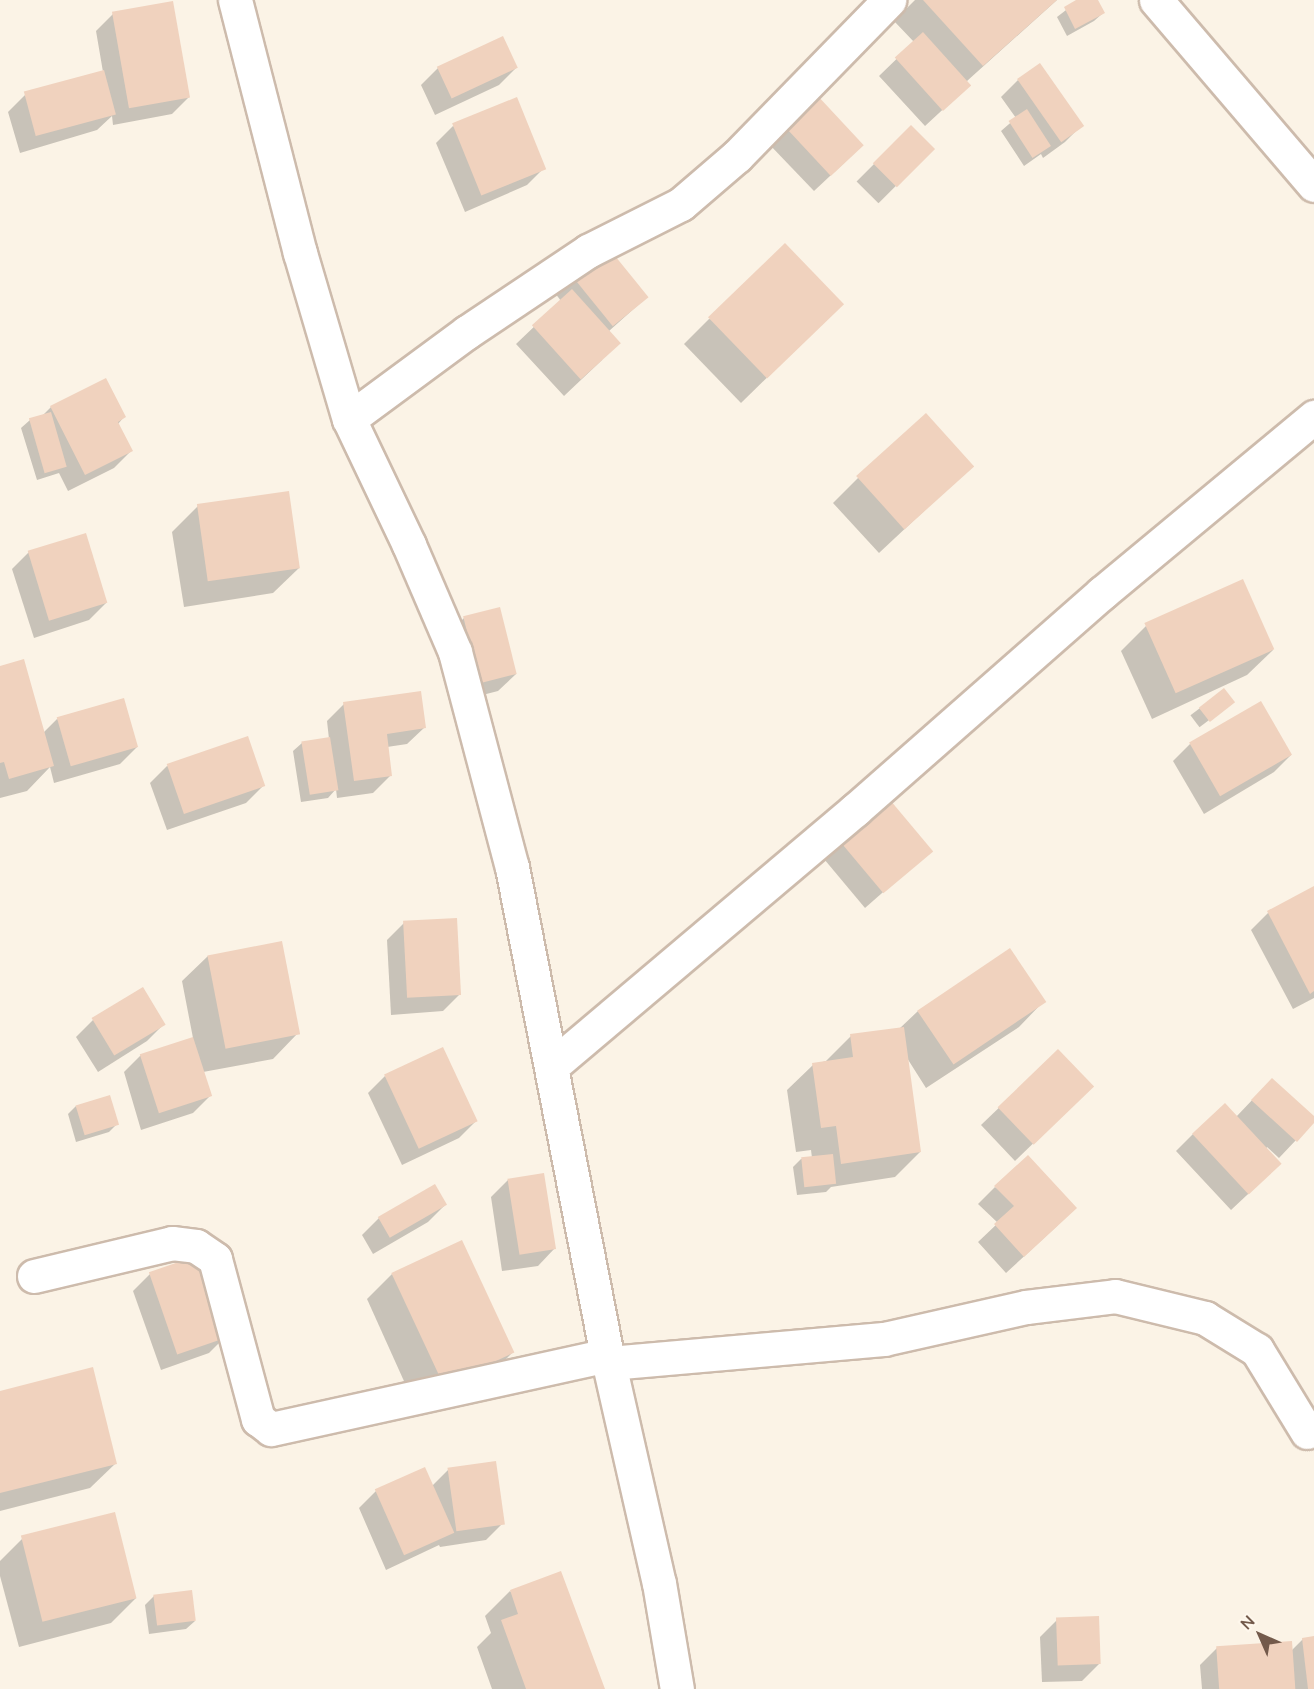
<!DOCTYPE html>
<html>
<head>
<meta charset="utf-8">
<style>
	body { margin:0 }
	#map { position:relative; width:1314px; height:1689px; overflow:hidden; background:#fbf3e6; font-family:Mulish,sans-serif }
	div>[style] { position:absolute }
	.shadow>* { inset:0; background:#0003; transform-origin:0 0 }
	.building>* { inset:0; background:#f0d2be; transform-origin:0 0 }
	.roads { filter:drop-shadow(2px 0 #cdbbac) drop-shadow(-2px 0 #cdbbac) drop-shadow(0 2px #cdbbac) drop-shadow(0 -2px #cdbbac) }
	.minor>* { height:33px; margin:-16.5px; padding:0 16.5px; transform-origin:16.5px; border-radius:16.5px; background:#fff }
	span { translate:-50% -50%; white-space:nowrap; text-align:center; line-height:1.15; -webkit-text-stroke:4.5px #fef7ec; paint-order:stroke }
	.north { position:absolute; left:1230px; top:1605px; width:60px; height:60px; -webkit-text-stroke:4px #fef7ec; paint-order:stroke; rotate:315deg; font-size:16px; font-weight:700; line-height:24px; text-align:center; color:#735a4b }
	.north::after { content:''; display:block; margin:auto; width:21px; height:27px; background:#735a4b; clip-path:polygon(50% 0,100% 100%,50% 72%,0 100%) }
</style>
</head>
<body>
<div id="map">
	<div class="shadow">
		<div style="clip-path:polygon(915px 0,1057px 0,967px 81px,952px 101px,925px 126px,879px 76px,914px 42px,894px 21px)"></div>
		<div style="clip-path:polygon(1079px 0,1096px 0,1103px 13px,1094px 21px,1067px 36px,1057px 17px)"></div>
		<div style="clip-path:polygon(113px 14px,189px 97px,172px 114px,113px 125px,112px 116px,97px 130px,20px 153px,8px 112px,25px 95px,103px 72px,96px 31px)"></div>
		<div style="clip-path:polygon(438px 68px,516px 68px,499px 85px,435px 115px,421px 85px)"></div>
		<div style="clip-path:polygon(1018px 80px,1082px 125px,1065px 142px,1043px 158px,1041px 154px,1024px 166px,1001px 131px,1016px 118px,1001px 97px)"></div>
		<div style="clip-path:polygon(453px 126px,544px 168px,527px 185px,465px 212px,436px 143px)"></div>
		<div style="clip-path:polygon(785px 126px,845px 162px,814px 191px,768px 143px)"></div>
		<div style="left:911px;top:127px;width:31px;height:77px;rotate:45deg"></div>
		<div style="clip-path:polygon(572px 276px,647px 297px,609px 331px,602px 360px,564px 396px,516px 344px,561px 301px,555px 293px)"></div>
		<div style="clip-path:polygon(709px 319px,817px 329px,741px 403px,684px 344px)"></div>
		<div style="clip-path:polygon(51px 407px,124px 417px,118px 424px,131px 451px,114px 468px,68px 491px,59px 473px,37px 480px,21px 428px,30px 420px,42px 416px)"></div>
		<div style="clip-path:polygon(972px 466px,879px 553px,833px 503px,858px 478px)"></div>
		<div style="clip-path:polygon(198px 506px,299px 568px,273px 593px,184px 607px,172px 532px)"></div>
		<div style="clip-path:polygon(29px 552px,106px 603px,89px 620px,34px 638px,12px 569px)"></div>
		<div style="clip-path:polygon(464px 618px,516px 674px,498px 691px,463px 700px,447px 635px)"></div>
		<div style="clip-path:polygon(1146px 626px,1273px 650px,1247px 675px,1152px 719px,1121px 651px)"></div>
		<div style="clip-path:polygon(0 667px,43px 733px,57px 719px,137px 747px,120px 764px,54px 783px,50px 767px,27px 791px,0 798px)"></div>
		<div style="left:1224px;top:690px;width:15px;height:42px;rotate:53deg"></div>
		<div style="clip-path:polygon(344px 704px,425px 727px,407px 744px,387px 747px,390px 776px,373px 793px,337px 798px,336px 789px,328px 798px,301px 802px,293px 751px,302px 743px,329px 739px,327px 721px)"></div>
		<div style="clip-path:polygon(1190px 744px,1291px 755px,1274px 772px,1204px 814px,1173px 761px)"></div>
		<div style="clip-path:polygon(167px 766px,263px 786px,246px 803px,167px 830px,150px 783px)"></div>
		<div style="clip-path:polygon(836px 836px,931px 850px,865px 908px,819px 853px)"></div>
		<div style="clip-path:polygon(1314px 888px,1314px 998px,1293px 1009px,1251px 930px,1268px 913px)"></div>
		<div style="clip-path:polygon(404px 923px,460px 994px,443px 1011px,391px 1015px,387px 940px)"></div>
		<div style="clip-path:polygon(1010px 950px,1044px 1001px,1019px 1027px,926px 1088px,907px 1058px,920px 1152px,895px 1177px,831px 1187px,826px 1192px,797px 1195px,793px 1167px,801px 1159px,812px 1158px,811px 1150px,796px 1152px,787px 1090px,813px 1065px,826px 1061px,851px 1036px,899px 1029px,918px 1011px)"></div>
		<div style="clip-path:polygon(208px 956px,298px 1033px,273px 1059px,203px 1072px,210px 1096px,193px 1113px,141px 1130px,124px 1072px,141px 1055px,193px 1038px,182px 981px)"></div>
		<div style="clip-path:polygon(93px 1020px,164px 1024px,147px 1041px,98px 1072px,76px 1037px)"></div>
		<div style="clip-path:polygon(1058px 1051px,1075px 1103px,1015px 1161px,981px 1125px)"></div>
		<div style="clip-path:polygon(385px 1076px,476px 1121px,459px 1138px,402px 1165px,368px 1093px)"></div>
		<div style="clip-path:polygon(1255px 1097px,1314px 1118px,1314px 1121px,1279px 1158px,1267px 1147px,1266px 1149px,1262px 1181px,1231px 1210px,1176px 1151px,1193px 1134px,1236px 1117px)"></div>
		<div style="clip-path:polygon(76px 1106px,117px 1124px,109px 1132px,76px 1142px,68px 1114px)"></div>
		<div style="clip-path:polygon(508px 1180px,555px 1248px,538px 1266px,502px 1271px,491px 1197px)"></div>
		<div style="clip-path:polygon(995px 1187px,1058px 1225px,1006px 1273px,978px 1242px,998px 1223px,978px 1204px)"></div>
		<div style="clip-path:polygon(445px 1205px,428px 1222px,373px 1254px,362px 1235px,379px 1218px)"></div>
		<div style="clip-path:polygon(150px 1274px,226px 1336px,209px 1353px,161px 1370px,133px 1291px)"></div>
		<div style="clip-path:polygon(392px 1274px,512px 1353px,487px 1378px,417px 1410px,367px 1299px)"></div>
		<div style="clip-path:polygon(0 1392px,116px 1463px,90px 1488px,0 1511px)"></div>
		<div style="clip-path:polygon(449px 1469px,503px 1523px,486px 1540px,440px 1547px,439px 1545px,386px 1570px,359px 1508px,376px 1491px,432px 1486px)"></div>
		<div style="clip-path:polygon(22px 1539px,136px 1598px,111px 1623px,19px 1647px,0 1576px,0 1561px)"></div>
		<div style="clip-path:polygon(510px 1591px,603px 1689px,492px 1689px,477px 1647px,491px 1633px,485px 1616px)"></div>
		<div style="clip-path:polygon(154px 1596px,195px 1621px,186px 1629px,149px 1634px,145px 1605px)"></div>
		<div style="clip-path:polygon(1057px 1620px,1099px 1664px,1082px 1681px,1042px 1682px,1040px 1637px)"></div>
		<div style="clip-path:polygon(1314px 1638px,1314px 1689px,1202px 1689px,1200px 1665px,1217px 1648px,1291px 1651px,1303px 1639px)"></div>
	</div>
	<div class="building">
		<div style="clip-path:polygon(923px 0,1057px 0,983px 66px)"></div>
		<div style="clip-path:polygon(1076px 0,1098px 0,1105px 13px,1075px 29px,1064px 7px)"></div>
		<div style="left:173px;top:1px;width:98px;height:62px;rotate:80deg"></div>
		<div style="left:923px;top:32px;width:72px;height:38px;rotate:48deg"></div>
		<div style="left:503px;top:36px;width:35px;height:73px;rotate:65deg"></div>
		<div style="left:1040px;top:63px;width:77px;height:28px;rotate:55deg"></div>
		<div style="left:104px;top:70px;width:46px;height:83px;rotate:75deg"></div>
		<div style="left:816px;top:94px;width:70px;height:45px;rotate:47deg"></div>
		<div style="left:517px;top:97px;width:78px;height:70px;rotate:68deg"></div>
		<div style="left:1027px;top:109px;width:44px;height:22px;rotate:57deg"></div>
		<div style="left:911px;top:125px;width:34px;height:54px;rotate:45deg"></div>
		<div style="left:785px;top:243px;width:85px;height:107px;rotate:46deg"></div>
		<div style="left:607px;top:246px;width:66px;height:46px;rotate:51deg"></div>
		<div style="left:572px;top:289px;width:73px;height:54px;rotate:48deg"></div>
		<div style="clip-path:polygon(106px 378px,126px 417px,118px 422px,133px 451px,85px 475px,50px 406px)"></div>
		<div style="left:51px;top:412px;width:57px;height:23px;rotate:74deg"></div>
		<div style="left:926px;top:413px;width:72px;height:94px;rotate:48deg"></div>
		<div style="left:289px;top:491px;width:78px;height:93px;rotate:82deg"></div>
		<div style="left:86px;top:533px;width:73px;height:61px;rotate:73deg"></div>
		<div style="left:1243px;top:579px;width:77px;height:108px;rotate:66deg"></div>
		<div style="left:500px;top:607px;width:69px;height:38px;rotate:76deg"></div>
		<div style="clip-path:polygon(24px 659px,54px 766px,9px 779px,4px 762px,0 763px,0 666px)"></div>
		<div style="left:1224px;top:688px;width:18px;height:32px;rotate:52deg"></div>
		<div style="clip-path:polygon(421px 691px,426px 728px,387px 734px,392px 776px,354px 781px,343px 702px)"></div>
		<div style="left:124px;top:698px;width:51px;height:70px;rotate:74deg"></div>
		<div style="left:1261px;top:701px;width:62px;height:83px;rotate:60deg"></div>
		<div style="left:248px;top:736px;width:53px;height:86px;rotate:71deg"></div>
		<div style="left:330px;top:737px;width:54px;height:29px;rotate:81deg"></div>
		<div style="left:885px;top:794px;width:75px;height:65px;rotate:50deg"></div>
		<div style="clip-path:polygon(1314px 886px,1314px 991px,1310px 994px,1267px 911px)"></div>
		<div style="left:457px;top:918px;width:77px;height:54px;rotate:87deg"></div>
		<div style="left:282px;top:941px;width:95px;height:76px;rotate:79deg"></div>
		<div style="left:1010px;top:948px;width:65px;height:112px;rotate:56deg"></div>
		<div style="left:143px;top:987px;width:44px;height:60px;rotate:59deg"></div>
		<div style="clip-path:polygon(904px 1027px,921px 1152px,841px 1164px,836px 1126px,821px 1128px,812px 1063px,853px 1057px,850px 1034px)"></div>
		<div style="left:193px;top:1037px;width:62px;height:56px;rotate:72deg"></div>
		<div style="left:443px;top:1047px;width:82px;height:65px;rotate:65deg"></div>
		<div style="left:1058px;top:1049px;width:52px;height:84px;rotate:46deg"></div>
		<div style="clip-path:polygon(1272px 1078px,1314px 1116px,1314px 1123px,1297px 1142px,1251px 1100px)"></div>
		<div style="left:110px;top:1095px;width:31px;height:36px;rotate:73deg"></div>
		<div style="left:1225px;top:1103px;width:83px;height:45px;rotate:47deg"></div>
		<div style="left:833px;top:1154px;width:30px;height:32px;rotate:84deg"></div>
		<div style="clip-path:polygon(1028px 1155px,1077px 1208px,1024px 1257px,994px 1224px,1014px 1206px,994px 1186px)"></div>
		<div style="left:544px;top:1173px;width:77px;height:37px;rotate:81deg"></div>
		<div style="left:435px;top:1184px;width:24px;height:66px;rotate:60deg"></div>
		<div style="left:462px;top:1240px;width:124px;height:78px;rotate:65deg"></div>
		<div style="left:199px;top:1255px;width:87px;height:53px;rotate:71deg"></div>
		<div style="clip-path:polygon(93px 1367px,117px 1464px,0 1493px,0 1391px)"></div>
		<div style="left:496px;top:1461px;width:64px;height:49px;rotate:82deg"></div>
		<div style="left:425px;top:1467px;width:72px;height:55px;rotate:66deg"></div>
		<div style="left:115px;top:1512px;width:89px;height:97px;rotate:76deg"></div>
		<div style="clip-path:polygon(561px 1571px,605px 1689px,526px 1689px,501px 1620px,518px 1614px,510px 1590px)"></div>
		<div style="left:192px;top:1590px;width:31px;height:39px;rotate:83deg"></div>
		<div style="left:1099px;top:1616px;width:48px;height:43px;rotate:88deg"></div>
		<div style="clip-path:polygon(1314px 1636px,1314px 1689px,1308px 1689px,1302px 1638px)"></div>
		<div style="left:1292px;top:1641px;width:48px;height:76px;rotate:86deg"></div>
	</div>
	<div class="roads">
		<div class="minor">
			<div style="left:235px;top:0;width:261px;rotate:75.6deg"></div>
			<div style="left:300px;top:253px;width:173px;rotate:73.6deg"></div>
			<div style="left:349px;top:419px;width:140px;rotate:64.5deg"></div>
			<div style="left:409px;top:545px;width:116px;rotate:66.7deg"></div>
			<div style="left:455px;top:652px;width:222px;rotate:75.2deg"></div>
			<div style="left:512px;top:867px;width:497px;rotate:79deg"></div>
			<div style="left:607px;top:1355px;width:234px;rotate:77.2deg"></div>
			<div style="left:659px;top:1583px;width:108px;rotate:80.4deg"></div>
			<div style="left:1156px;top:0;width:243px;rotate:49.5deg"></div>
			<div style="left:349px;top:419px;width:147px;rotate:-36.4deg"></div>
			<div style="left:467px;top:332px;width:146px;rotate:-33.8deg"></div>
			<div style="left:588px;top:251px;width:104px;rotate:-26.8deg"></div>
			<div style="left:681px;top:204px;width:74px;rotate:-40.6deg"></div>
			<div style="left:737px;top:156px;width:218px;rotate:-45.7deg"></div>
			<div style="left:552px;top:1066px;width:397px;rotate:-40.2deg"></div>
			<div style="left:855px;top:810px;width:329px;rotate:-41.3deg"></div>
			<div style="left:1102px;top:593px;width:276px;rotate:-39.7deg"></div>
			<div style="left:34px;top:1276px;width:142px;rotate:-13.4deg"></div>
			<div style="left:172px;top:1243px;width:24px;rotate:7deg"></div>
			<div style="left:196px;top:1246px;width:23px;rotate:34deg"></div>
			<div style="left:215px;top:1259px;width:166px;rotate:75deg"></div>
			<div style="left:258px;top:1419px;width:16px;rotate:38deg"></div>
			<div style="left:271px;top:1429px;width:344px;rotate:-12.4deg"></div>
			<div style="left:609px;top:1363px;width:276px;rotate:-5deg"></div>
			<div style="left:884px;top:1339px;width:146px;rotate:-12.7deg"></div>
			<div style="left:1026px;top:1307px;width:90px;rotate:-7deg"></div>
			<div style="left:1115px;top:1296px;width:93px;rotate:13.7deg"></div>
			<div style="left:1205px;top:1318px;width:61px;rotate:31.6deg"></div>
			<div style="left:1257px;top:1350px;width:96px;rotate:58.6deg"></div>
		</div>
	</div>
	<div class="north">N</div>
</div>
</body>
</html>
